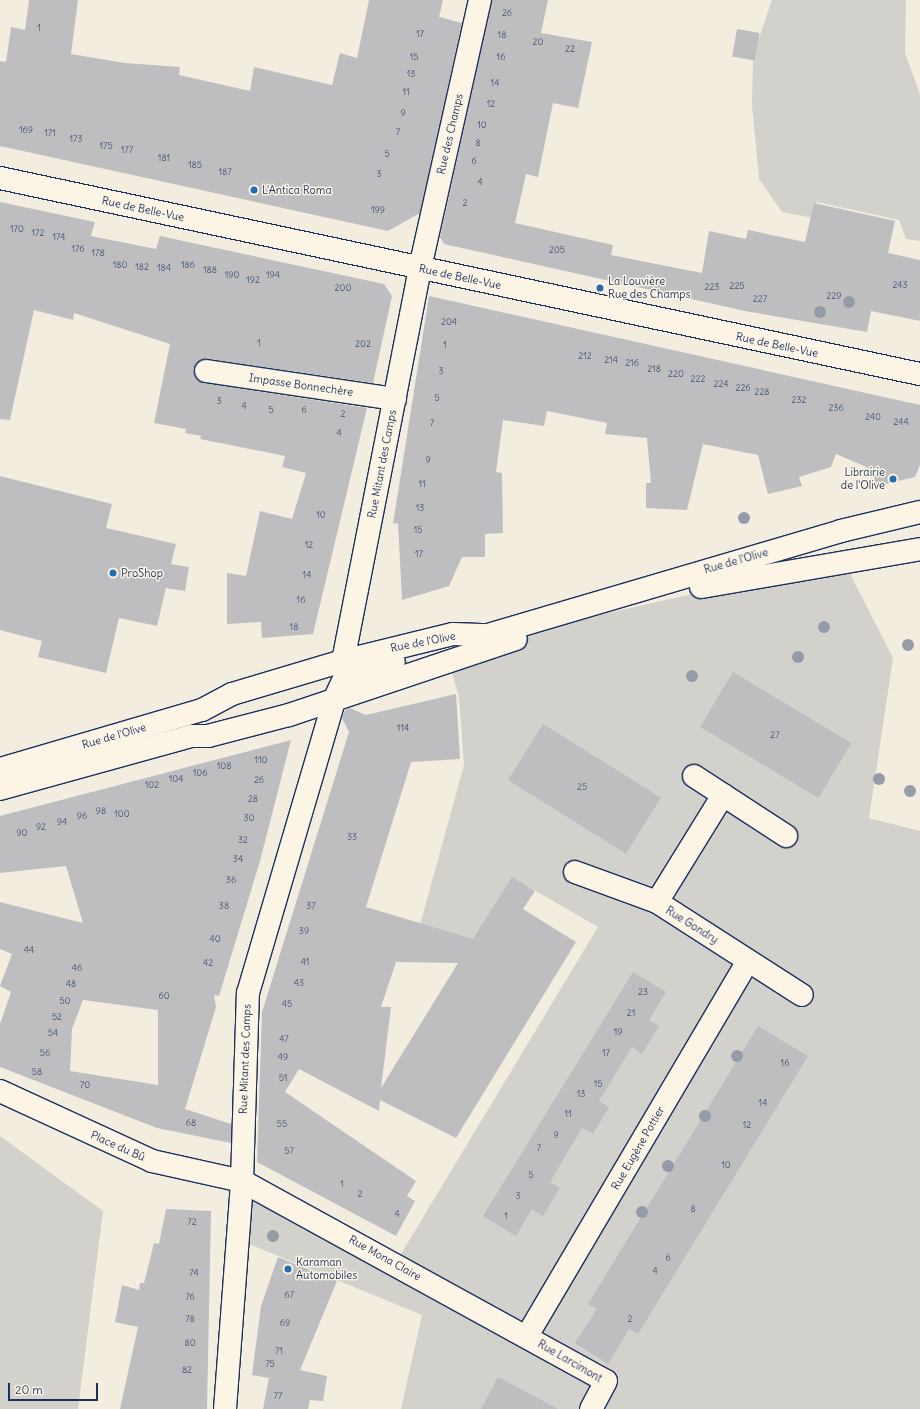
<!DOCTYPE html>
<html>
<head>
<meta charset="utf-8">
<style>
	body { margin:0 }
	#map { position:relative; width:920px; height:1409px; overflow:hidden; background:#f3ede0; font-family:Delius,sans-serif }
	div>[style] { position:absolute }
	.green>* { inset:0; background:#d3d1cc }
	.building>* { inset:0; background:#bebec0; transform-origin:0 0 }
	.roads { filter:drop-shadow(1px 0 #1b2f5e) drop-shadow(-1px 0 #1b2f5e) drop-shadow(0 1px #1b2f5e) drop-shadow(0 -1px #1b2f5e) }
	.minor>* { height:22px; margin:-11px; padding:0 11px; transform-origin:11px; border-radius:11px; background:#fcf5e5 }
	.major>* { height:22px; margin:-11px; padding:0 11px; transform-origin:11px; border-radius:11px; background:#fcf5e5 }
	.trees>* { width:12px; height:12px; margin:-6px; border-radius:50%; background:#969ba8 }
	.dots>* { width:11px; height:11px; translate:-50% -50%; box-sizing:border-box; border:2px solid #fcf5e5; border-radius:50% }
	span { translate:-50% -50%; white-space:nowrap; text-align:center; line-height:1.15; -webkit-text-stroke:3px #fcf5e5; paint-order:stroke }
	.number-label { font-size:9px; color:#445376 }
	.number-label span { -webkit-text-stroke-width:0 }
	.street-label { font-size:11px; color:#1b2f5e }
	.poi-label { font-size:11px; color:#1b2f5e }
	.left { translate:0 -50%; text-align:left }
	.right { translate:-100% -50%; text-align:right }
	.scale { position:absolute; left:8px; top:1383px; width:90px; height:18px; box-sizing:border-box; border:2px solid #1b2f5e; border-top:0; padding-left:5px; font-size:12px; line-height:14px; white-space:nowrap; color:#1b2f5e; -webkit-text-stroke:3px #fcf5e5; paint-order:stroke }
</style>
</head>
<body>
<div id="map">
	<div class="green">
		<div style="clip-path:polygon(772px 0,906px 0,905px 53px,920px 94px,920px 241px,906px 239px,899px 220px,817px 202px,813px 218px,782px 212px,759px 179px,752px 105px,753px 56px)"></div>
		<div style="clip-path:polygon(843px 560px,893px 658px,869px 818px,920px 831px,920px 1409px,401px 1409px,422px 1315px,237px 1239px,242px 1181px,395px 1264px,598px 927px,515px 879px,477px 940px,420px 925px,464px 765px,459px 696px,447px 657px,608px 613px)"></div>
		<div style="clip-path:polygon(0 1136px,103px 1211px,78px 1409px,0 1409px)"></div>
	</div>
	<div class="building">
		<div style="clip-path:polygon(29px 0,78px 0,71px 54px,125px 63px,180px 67px,179px 75px,250px 91px,254px 67px,332px 85px,340px 53px,357px 58px,369px 0,443px 0,439px 17px,462px 23px,420px 213px,388px 231px,0 146px,0 61px,6px 62px,11px 27px,25px 30px)"></div>
		<div style="clip-path:polygon(492px 0,548px 0,541px 33px,592px 42px,578px 108px,553px 103px,538px 177px,526px 174px,515px 223px,613px 245px,611px 255px,702px 273px,709px 231px,746px 239px,748px 230px,805px 242px,814px 203px,895px 221px,888px 253px,920px 260px,920px 321px,871px 311px,867px 332px,745px 311px,444px 244px,440px 237px)"></div>
		<div style="left:737px;top:29px;width:23px;height:28px;rotate:10deg"></div>
		<div style="clip-path:polygon(0 202px,95px 222px,91px 236px,156px 249px,160px 236px,384px 284px,392px 296px,373px 383px,208px 359px,201px 360px,194px 369px,195px 376px,204px 383px,367px 408px,313px 634px,262px 638px,261px 622px,227px 624px,227px 573px,246px 576px,260px 511px,292px 519px,306px 473px,282px 467px,285px 456px,200px 439px,201px 436px,185px 433px,186px 429px,154px 423px,170px 344px,74px 313px,73px 320px,34px 310px,10px 420px,0 419px)"></div>
		<div style="clip-path:polygon(429px 296px,920px 405px,920px 465px,915px 477px,873px 487px,876px 471px,836px 454px,831px 467px,799px 477px,802px 486px,768px 494px,758px 455px,703px 444px,687px 510px,646px 508px,646px 483px,651px 483px,647px 438px,605px 434px,607px 423px,547px 411px,544px 426px,503px 420px,496px 472px,502px 473px,503px 533px,485px 534px,485px 557px,462px 557px,449px 586px,402px 600px,398px 523px,393px 524px)"></div>
		<div style="clip-path:polygon(0 476px,112px 504px,106px 528px,176px 544px,171px 564px,189px 567px,185px 591px,166px 588px,157px 626px,119px 618px,106px 673px,38px 657px,42px 641px,0 630px)"></div>
		<div style="left:733px;top:672px;width:138px;height:64px;rotate:31deg"></div>
		<div style="clip-path:polygon(evenodd,456px 694px,460px 759px,411px 762px,366px 907px,473px 939px,512px 877px,535px 891px,523px 909px,576px 942px,456px 1138px,380px 1100px,379px 1111px,299px 1069px,285px 1092px,416px 1181px,407px 1196px,415px 1201px,396px 1236px,257px 1162px,262px 1012px,349px 732px,342px 718px,345px 710px,350px 708px,366px 715px,456px 694px,396px 962px,458px 963px,381px 1088px,391px 1007px,381px 1007px,396px 962px)"></div>
		<div style="left:543px;top:724px;width:139px;height:66px;rotate:32deg"></div>
		<div style="clip-path:polygon(evenodd,291px 740px,260px 861px,219px 996px,214px 995px,216px 1007px,185px 1109px,231px 1124px,231px 1143px,157px 1128px,0 1067px,0 1024px,11px 992px,0 986px,12px 954px,0 949px,0 902px,83px 923px,66px 866px,0 873px,0 816px,291px 740px,83px 1000px,158px 1010px,158px 1085px,70px 1071px,72px 1029px,83px 1000px)"></div>
		<div style="clip-path:polygon(633px 972px,666px 992px,649px 1020px,659px 1026px,642px 1054px,632px 1047px,599px 1101px,609px 1107px,593px 1134px,582px 1128px,550px 1182px,560px 1188px,543px 1216px,532px 1209px,516px 1236px,483px 1216px)"></div>
		<div style="clip-path:polygon(758px 1026px,808px 1056px,638px 1334px,629px 1329px,608px 1364px,575px 1343px,597px 1309px,588px 1304px)"></div>
		<div style="clip-path:polygon(166px 1209px,211px 1211px,207px 1409px,120px 1409px,138px 1327px,115px 1322px,122px 1285px,139px 1290px,140px 1283px,144px 1283px,154px 1243px,159px 1244px)"></div>
		<div style="clip-path:polygon(278px 1257px,337px 1281px,300px 1370px,327px 1376px,323px 1401px,310px 1400px,308px 1409px,263px 1409px,269px 1378px,252px 1375px,261px 1306px)"></div>
		<div style="clip-path:polygon(498px 1377px,558px 1409px,481px 1409px)"></div>
	</div>
	<div class="roads">
		<div class="minor">
			<div style="left:0;top:178px;width:941px;rotate:12.03deg"></div>
			<div style="left:206px;top:371px;width:191px;rotate:8.4deg"></div>
			<div style="left:343px;top:661px;width:400px;rotate:-78.9deg"></div>
			<div style="left:420px;top:268px;width:275px;rotate:-77.4deg"></div>
			<div style="left:694px;top:776px;width:110px;rotate:33.1deg"></div>
			<div style="left:575px;top:872px;width:87px;rotate:20.1deg"></div>
			<div style="left:657px;top:902px;width:172px;rotate:32.7deg"></div>
			<div style="left:657px;top:902px;width:126px;rotate:-58.3deg"></div>
			<div style="left:0;top:1091px;width:167px;rotate:24.7deg"></div>
			<div style="left:152px;top:1161px;width:92px;rotate:12.5deg"></div>
			<div style="left:242px;top:1181px;width:415px;rotate:28.8deg"></div>
			<div style="left:606px;top:1381px;width:32px;rotate:118deg"></div>
			<div style="left:527px;top:1336px;width:435px;rotate:-59.5deg"></div>
			<div style="left:225px;top:1409px;width:229px;rotate:-85.7deg"></div>
			<div style="left:242px;top:1181px;width:188px;rotate:-88.2deg"></div>
			<div style="left:248px;top:993px;width:308px;rotate:-73.6deg"></div>
		</div>
		<div class="major">
			<div style="left:701px;top:587px;width:222px;rotate:-9.8deg"></div>
			<div style="left:335px;top:698px;width:23px;rotate:-65deg"></div>
			<div style="left:345px;top:677px;width:51px;rotate:-17deg"></div>
			<div style="left:0;top:769px;width:210px;rotate:-16.3deg"></div>
			<div style="left:202px;top:710px;width:34px;rotate:-28deg"></div>
			<div style="left:232px;top:694px;width:116px;rotate:-16.6deg"></div>
			<div style="left:343px;top:661px;width:113px;rotate:-13.8deg"></div>
			<div style="left:453px;top:634px;width:35px;rotate:2deg"></div>
			<div style="left:488px;top:635px;width:368px;rotate:-16.4deg"></div>
			<div style="left:841px;top:531px;width:81px;rotate:-13.5deg"></div>
			<div style="left:0;top:789px;width:198px;rotate:-15.5deg"></div>
			<div style="left:191px;top:736px;width:17px"></div>
			<div style="left:208px;top:736px;width:84px;rotate:-14.5deg"></div>
			<div style="left:289px;top:715px;width:239px;rotate:-18.5deg"></div>
		</div>
	</div>
	<div class="trees">
		<div style="left:849px;top:302px"></div>
		<div style="left:820px;top:312px"></div>
		<div style="left:744px;top:518px"></div>
		<div style="left:824px;top:627px"></div>
		<div style="left:908px;top:645px"></div>
		<div style="left:798px;top:657px"></div>
		<div style="left:692px;top:676px"></div>
		<div style="left:879px;top:779px"></div>
		<div style="left:910px;top:791px"></div>
		<div style="left:737px;top:1056px"></div>
		<div style="left:705px;top:1116px"></div>
		<div style="left:668px;top:1166px"></div>
		<div style="left:642px;top:1212px"></div>
		<div style="left:273px;top:1236px"></div>
	</div>
	<div class="dots">
		<div style="left:254px;top:190px;background:#1f6fb2"></div>
		<div style="left:600px;top:288px;background:#1f6fb2"></div>
		<div style="left:893px;top:479px;background:#1f6fb2"></div>
		<div style="left:113px;top:573px;background:#1f6fb2"></div>
		<div style="left:288px;top:1269px;background:#1f6fb2"></div>
	</div>
	<div class="number-label">
		<span style="left:507px;top:13px">26</span>
		<span style="left:39px;top:28px">1</span>
		<span style="left:420px;top:34px">17</span>
		<span style="left:502px;top:35px">18</span>
		<span style="left:538px;top:42px">20</span>
		<span style="left:570px;top:49px">22</span>
		<span style="left:414px;top:57px">15</span>
		<span style="left:501px;top:57px">16</span>
		<span style="left:411px;top:74px">13</span>
		<span style="left:495px;top:83px">14</span>
		<span style="left:406px;top:92px">11</span>
		<span style="left:491px;top:104px">12</span>
		<span style="left:403px;top:113px">9</span>
		<span style="left:482px;top:125px">10</span>
		<span style="left:26px;top:130px">169</span>
		<span style="left:398px;top:132px">7</span>
		<span style="left:50px;top:133px">171</span>
		<span style="left:76px;top:139px">173</span>
		<span style="left:478px;top:143px">8</span>
		<span style="left:106px;top:146px">175</span>
		<span style="left:127px;top:150px">177</span>
		<span style="left:387px;top:154px">5</span>
		<span style="left:164px;top:158px">181</span>
		<span style="left:474px;top:161px">6</span>
		<span style="left:195px;top:165px">185</span>
		<span style="left:225px;top:172px">187</span>
		<span style="left:379px;top:174px">3</span>
		<span style="left:480px;top:182px">4</span>
		<span style="left:465px;top:203px">2</span>
		<span style="left:378px;top:210px">199</span>
		<span style="left:17px;top:229px">170</span>
		<span style="left:38px;top:233px">172</span>
		<span style="left:59px;top:237px">174</span>
		<span style="left:78px;top:249px">176</span>
		<span style="left:557px;top:250px">205</span>
		<span style="left:98px;top:253px">178</span>
		<span style="left:120px;top:265px">180</span>
		<span style="left:188px;top:265px">186</span>
		<span style="left:142px;top:267px">182</span>
		<span style="left:164px;top:268px">184</span>
		<span style="left:210px;top:270px">188</span>
		<span style="left:232px;top:275px">190</span>
		<span style="left:273px;top:275px">194</span>
		<span style="left:253px;top:280px">192</span>
		<span style="left:900px;top:285px">243</span>
		<span style="left:737px;top:286px">225</span>
		<span style="left:712px;top:287px">223</span>
		<span style="left:343px;top:288px">200</span>
		<span style="left:834px;top:296px">229</span>
		<span style="left:760px;top:299px">227</span>
		<span style="left:449px;top:322px">204</span>
		<span style="left:259px;top:343px">1</span>
		<span style="left:363px;top:344px">202</span>
		<span style="left:445px;top:345px">1</span>
		<span style="left:585px;top:356px">212</span>
		<span style="left:611px;top:360px">214</span>
		<span style="left:632px;top:363px">216</span>
		<span style="left:654px;top:369px">218</span>
		<span style="left:441px;top:371px">3</span>
		<span style="left:676px;top:374px">220</span>
		<span style="left:698px;top:379px">222</span>
		<span style="left:721px;top:384px">224</span>
		<span style="left:743px;top:388px">226</span>
		<span style="left:762px;top:392px">228</span>
		<span style="left:437px;top:398px">5</span>
		<span style="left:799px;top:400px">232</span>
		<span style="left:219px;top:401px">3</span>
		<span style="left:244px;top:406px">4</span>
		<span style="left:836px;top:408px">236</span>
		<span style="left:271px;top:410px">5</span>
		<span style="left:304px;top:410px">6</span>
		<span style="left:343px;top:414px">2</span>
		<span style="left:873px;top:417px">240</span>
		<span style="left:901px;top:422px">244</span>
		<span style="left:432px;top:423px">7</span>
		<span style="left:339px;top:433px">4</span>
		<span style="left:428px;top:460px">9</span>
		<span style="left:422px;top:484px">11</span>
		<span style="left:420px;top:508px">13</span>
		<span style="left:321px;top:515px">10</span>
		<span style="left:418px;top:530px">15</span>
		<span style="left:309px;top:545px">12</span>
		<span style="left:419px;top:554px">17</span>
		<span style="left:307px;top:575px">14</span>
		<span style="left:301px;top:600px">16</span>
		<span style="left:294px;top:627px">18</span>
		<span style="left:403px;top:728px">114</span>
		<span style="left:775px;top:735px">27</span>
		<span style="left:261px;top:760px">110</span>
		<span style="left:224px;top:766px">108</span>
		<span style="left:200px;top:773px">106</span>
		<span style="left:176px;top:779px">104</span>
		<span style="left:259px;top:780px">26</span>
		<span style="left:152px;top:785px">102</span>
		<span style="left:582px;top:787px">25</span>
		<span style="left:253px;top:799px">28</span>
		<span style="left:101px;top:811px">98</span>
		<span style="left:122px;top:814px">100</span>
		<span style="left:82px;top:816px">96</span>
		<span style="left:249px;top:818px">30</span>
		<span style="left:62px;top:822px">94</span>
		<span style="left:41px;top:827px">92</span>
		<span style="left:22px;top:833px">90</span>
		<span style="left:352px;top:837px">33</span>
		<span style="left:243px;top:840px">32</span>
		<span style="left:238px;top:859px">34</span>
		<span style="left:231px;top:880px">36</span>
		<span style="left:224px;top:906px">38</span>
		<span style="left:311px;top:906px">37</span>
		<span style="left:304px;top:931px">39</span>
		<span style="left:215px;top:939px">40</span>
		<span style="left:29px;top:950px">44</span>
		<span style="left:305px;top:962px">41</span>
		<span style="left:208px;top:963px">42</span>
		<span style="left:77px;top:968px">46</span>
		<span style="left:299px;top:983px">43</span>
		<span style="left:71px;top:984px">48</span>
		<span style="left:643px;top:992px">23</span>
		<span style="left:164px;top:996px">60</span>
		<span style="left:65px;top:1001px">50</span>
		<span style="left:287px;top:1004px">45</span>
		<span style="left:631px;top:1013px">21</span>
		<span style="left:57px;top:1017px">52</span>
		<span style="left:618px;top:1032px">19</span>
		<span style="left:53px;top:1033px">54</span>
		<span style="left:284px;top:1039px">47</span>
		<span style="left:45px;top:1053px">56</span>
		<span style="left:606px;top:1053px">17</span>
		<span style="left:283px;top:1057px">49</span>
		<span style="left:785px;top:1063px">16</span>
		<span style="left:37px;top:1072px">58</span>
		<span style="left:283px;top:1078px">51</span>
		<span style="left:598px;top:1084px">15</span>
		<span style="left:85px;top:1085px">70</span>
		<span style="left:581px;top:1094px">13</span>
		<span style="left:763px;top:1103px">14</span>
		<span style="left:568px;top:1114px">11</span>
		<span style="left:191px;top:1123px">68</span>
		<span style="left:282px;top:1124px">55</span>
		<span style="left:747px;top:1125px">12</span>
		<span style="left:556px;top:1135px">9</span>
		<span style="left:539px;top:1148px">7</span>
		<span style="left:289px;top:1151px">57</span>
		<span style="left:726px;top:1165px">10</span>
		<span style="left:531px;top:1175px">5</span>
		<span style="left:342px;top:1184px">1</span>
		<span style="left:360px;top:1194px">2</span>
		<span style="left:518px;top:1196px">3</span>
		<span style="left:693px;top:1209px">8</span>
		<span style="left:397px;top:1214px">4</span>
		<span style="left:506px;top:1216px">1</span>
		<span style="left:192px;top:1222px">72</span>
		<span style="left:668px;top:1258px">6</span>
		<span style="left:655px;top:1271px">4</span>
		<span style="left:194px;top:1273px">74</span>
		<span style="left:289px;top:1295px">67</span>
		<span style="left:190px;top:1297px">76</span>
		<span style="left:190px;top:1319px">78</span>
		<span style="left:630px;top:1319px">2</span>
		<span style="left:285px;top:1323px">69</span>
		<span style="left:190px;top:1343px">80</span>
		<span style="left:279px;top:1351px">71</span>
		<span style="left:270px;top:1364px">75</span>
		<span style="left:187px;top:1370px">82</span>
		<span style="left:278px;top:1396px">77</span>
	</div>
	<div class="street-label">
		<span style="left:450px;top:134px;rotate:-77deg">Rue des Champs</span>
		<span style="left:143px;top:209px;rotate:12deg">Rue de Belle-Vue</span>
		<span style="left:460px;top:277px;rotate:12deg">Rue de Belle-Vue</span>
		<span style="left:777px;top:345px;rotate:12deg">Rue de Belle-Vue</span>
		<span style="left:301px;top:385px;rotate:8deg">Impasse Bonnechère</span>
		<span style="left:382px;top:464px;rotate:-79deg">Rue Mitant des Camps</span>
		<span style="left:736px;top:561px;rotate:-16deg">Rue de l'Olive</span>
		<span style="left:423px;top:642px;rotate:-11deg">Rue de l'Olive</span>
		<span style="left:114px;top:736px;rotate:-16deg">Rue de l'Olive</span>
		<span style="left:692px;top:925px;rotate:32deg">Rue Gondry</span>
		<span style="left:245px;top:1059px;rotate:-88deg">Rue Mitant des Camps</span>
		<span style="left:118px;top:1146px;rotate:24deg">Place du Bû</span>
		<span style="left:638px;top:1148px;rotate:-60deg">Rue Eugène Pottier</span>
		<span style="left:385px;top:1258px;rotate:29deg">Rue Mona Claire</span>
		<span style="left:570px;top:1361px;rotate:30deg">Rue Larcimont</span>
	</div>
	<div class="poi-label">
		<span class="left" style="left:262px;top:190px">L'Antica Roma</span>
		<span class="left" style="left:608px;top:288px">La Louvière<br>Rue des Champs</span>
		<span class="right" style="left:885px;top:479px">Librairie<br>de l'Olive</span>
		<span class="left" style="left:121px;top:573px">ProShop</span>
		<span class="left" style="left:296px;top:1269px">Karaman<br>Automobiles</span>
	</div>
	<div class="scale">20 m</div>
</div>
</body>
</html>
